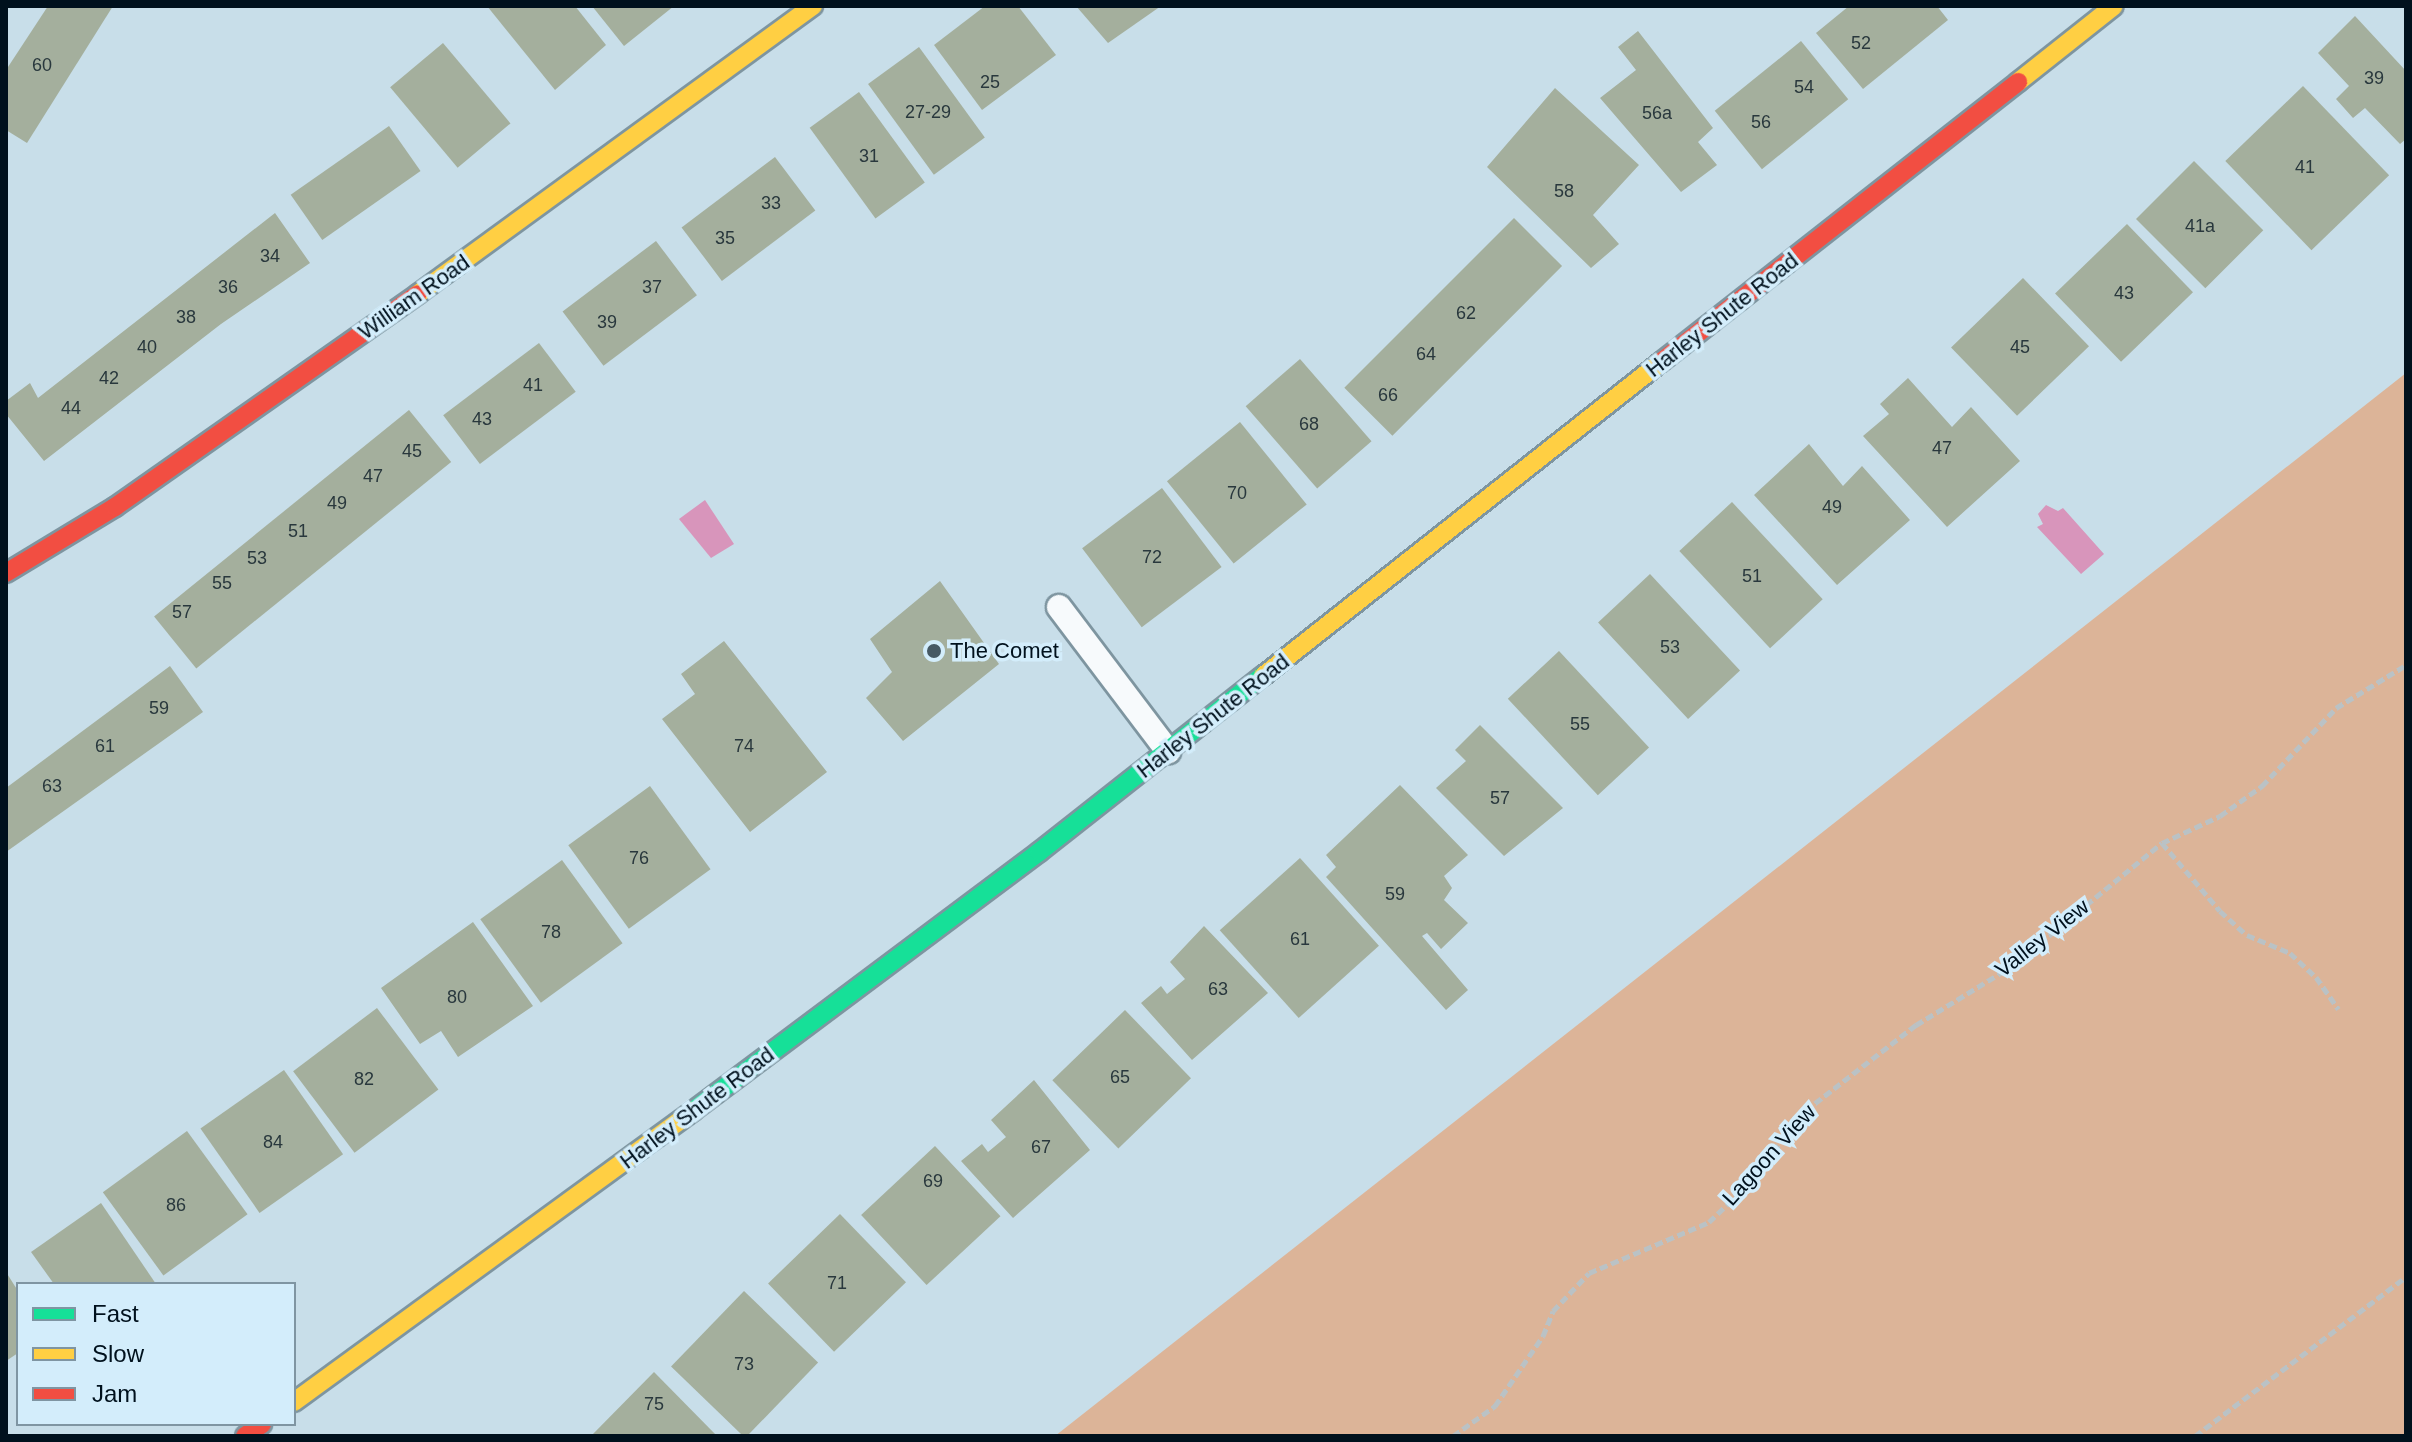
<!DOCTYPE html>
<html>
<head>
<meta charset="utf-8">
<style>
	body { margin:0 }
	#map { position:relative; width:2412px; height:1442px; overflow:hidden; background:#c8dee9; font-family:Arial,sans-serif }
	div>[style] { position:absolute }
	.green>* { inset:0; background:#dcb498 }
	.water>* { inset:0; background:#d895bb }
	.building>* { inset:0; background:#a4af9d; transform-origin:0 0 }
	.path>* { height:5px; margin-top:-2.5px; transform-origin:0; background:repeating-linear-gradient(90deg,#bac2c5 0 8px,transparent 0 12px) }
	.roads { filter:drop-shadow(2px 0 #7e95a0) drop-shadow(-2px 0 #7e95a0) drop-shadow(0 2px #7e95a0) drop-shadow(0 -2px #7e95a0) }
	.lane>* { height:24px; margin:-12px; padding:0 12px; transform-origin:12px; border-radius:12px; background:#f7fafc }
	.fast>* { height:18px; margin:-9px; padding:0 9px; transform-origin:9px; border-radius:9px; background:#16e098 }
	.slow>* { height:18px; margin:-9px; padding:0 9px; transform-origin:9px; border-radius:9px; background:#ffcf43 }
	.jam>* { height:18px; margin:-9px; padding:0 9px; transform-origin:9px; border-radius:9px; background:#f24e42 }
	.dots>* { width:22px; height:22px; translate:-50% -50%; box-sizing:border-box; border:4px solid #d3edfb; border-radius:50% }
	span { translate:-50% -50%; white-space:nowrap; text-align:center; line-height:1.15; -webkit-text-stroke:7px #d3edfb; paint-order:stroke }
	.number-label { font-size:18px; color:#29383d }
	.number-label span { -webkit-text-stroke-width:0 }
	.street-label { font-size:22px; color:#00111d }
	.poi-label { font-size:22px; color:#00111d }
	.left { translate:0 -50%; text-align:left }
	.frame { position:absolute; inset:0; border:8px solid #00111d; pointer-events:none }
	.legend { position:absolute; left:16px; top:1282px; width:280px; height:144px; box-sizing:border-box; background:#d3edfb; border:2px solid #7f95a2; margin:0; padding:10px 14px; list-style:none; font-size:24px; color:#00111d }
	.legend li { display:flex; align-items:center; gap:16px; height:40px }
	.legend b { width:40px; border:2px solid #7f95a2 }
</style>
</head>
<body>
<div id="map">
	<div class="green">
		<div style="clip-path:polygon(2406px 373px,2406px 1436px,1055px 1436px)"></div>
	</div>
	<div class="water">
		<div style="clip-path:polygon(705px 500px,734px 544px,711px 558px,679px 519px)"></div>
		<div style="clip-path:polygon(2046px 505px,2058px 511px,2063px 508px,2104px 554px,2081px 574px,2037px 527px,2043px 524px,2038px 514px)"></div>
	</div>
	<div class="building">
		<div style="clip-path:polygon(48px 6px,113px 6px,27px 143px,6px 130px,6px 70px)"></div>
		<div style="clip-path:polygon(487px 6px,575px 6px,606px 45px,555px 90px)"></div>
		<div style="clip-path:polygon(592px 6px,674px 6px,624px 46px)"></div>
		<div style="clip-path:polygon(985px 6px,1018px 6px,1056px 55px,982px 110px,934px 45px)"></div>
		<div style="clip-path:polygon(1076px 6px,1161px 6px,1108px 43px)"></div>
		<div style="clip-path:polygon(1849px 6px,1937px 6px,1948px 20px,1863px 89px,1816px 33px)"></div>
		<div style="clip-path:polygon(2355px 16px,2406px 71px,2406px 139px,2400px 144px,2365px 108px,2353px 118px,2336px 99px,2349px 86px,2318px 53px)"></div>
		<div style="clip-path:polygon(1638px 31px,1713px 128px,1698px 142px,1717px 165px,1681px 192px,1600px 98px,1636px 70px,1618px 47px)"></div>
		<div style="left:1801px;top:41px;width:75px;height:111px;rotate:51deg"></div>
		<div style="left:443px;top:43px;width:105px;height:69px;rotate:50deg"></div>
		<div style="left:919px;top:47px;width:112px;height:63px;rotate:54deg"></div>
		<div style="left:2303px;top:86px;width:124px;height:108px;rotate:46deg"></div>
		<div style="clip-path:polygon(1555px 88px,1639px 165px,1593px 215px,1619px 244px,1591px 268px,1487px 167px)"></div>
		<div style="left:859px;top:92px;width:112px;height:61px;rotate:54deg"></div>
		<div style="left:389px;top:126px;width:55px;height:120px;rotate:55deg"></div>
		<div style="left:775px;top:157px;width:67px;height:117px;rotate:53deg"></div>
		<div style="left:2194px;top:161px;width:98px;height:82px;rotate:45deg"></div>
		<div style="clip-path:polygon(275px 213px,310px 263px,221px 324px,44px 461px,6px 414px,6px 401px,30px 383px,38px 398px)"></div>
		<div style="left:1514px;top:218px;width:68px;height:240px;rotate:45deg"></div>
		<div style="left:2127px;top:224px;width:95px;height:100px;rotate:46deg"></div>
		<div style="left:656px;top:241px;width:68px;height:117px;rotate:53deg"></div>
		<div style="left:2023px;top:278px;width:95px;height:100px;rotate:46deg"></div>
		<div style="left:539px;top:343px;width:61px;height:120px;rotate:53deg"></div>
		<div style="left:1300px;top:359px;width:109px;height:72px;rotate:49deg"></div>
		<div style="clip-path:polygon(1908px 378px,1952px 427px,1971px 407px,2020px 461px,1947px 527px,1863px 436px,1889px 414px,1880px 404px)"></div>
		<div style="left:409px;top:410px;width:67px;height:328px;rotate:51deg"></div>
		<div style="left:1240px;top:422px;width:106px;height:94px;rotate:51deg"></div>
		<div style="clip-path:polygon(1809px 444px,1843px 486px,1862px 466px,1910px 520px,1837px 585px,1754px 495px)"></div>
		<div style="left:1162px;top:488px;width:99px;height:100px;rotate:53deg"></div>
		<div style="left:1732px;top:502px;width:133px;height:72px;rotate:47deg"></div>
		<div style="left:1650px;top:574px;width:132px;height:71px;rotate:47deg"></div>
		<div style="clip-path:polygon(940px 581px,999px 664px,903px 741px,866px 698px,892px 672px,870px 639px)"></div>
		<div style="clip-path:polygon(724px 641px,827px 772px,750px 832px,662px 719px,695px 694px,681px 674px)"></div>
		<div style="left:1559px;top:651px;width:132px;height:70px;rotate:47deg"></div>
		<div style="clip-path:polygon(170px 666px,203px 712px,6px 852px,6px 788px)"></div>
		<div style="clip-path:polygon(1480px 725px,1563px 808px,1504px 856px,1436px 788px,1466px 761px,1455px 750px)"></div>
		<div style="clip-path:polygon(1400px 785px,1468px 855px,1444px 876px,1452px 888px,1444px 900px,1468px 923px,1441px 949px,1427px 933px,1422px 936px,1468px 990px,1446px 1010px,1326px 877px,1336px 867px,1326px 855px)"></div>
		<div style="left:650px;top:786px;width:103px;height:101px;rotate:54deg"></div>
		<div style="left:1300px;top:858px;width:118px;height:108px;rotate:48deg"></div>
		<div style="left:562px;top:860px;width:103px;height:101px;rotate:54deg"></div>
		<div style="clip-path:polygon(473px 922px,533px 1006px,458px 1057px,441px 1031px,420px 1044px,381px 988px)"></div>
		<div style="clip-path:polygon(1204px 926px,1268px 993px,1192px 1060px,1141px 1003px,1161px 986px,1167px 994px,1185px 979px,1170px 962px)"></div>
		<div style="left:377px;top:1008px;width:102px;height:105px;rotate:53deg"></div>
		<div style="left:1125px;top:1010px;width:95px;height:101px;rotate:46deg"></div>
		<div style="left:284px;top:1070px;width:103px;height:102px;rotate:55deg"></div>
		<div style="clip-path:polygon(1034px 1080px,1090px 1150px,1013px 1218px,961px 1161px,982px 1144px,988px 1152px,1006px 1137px,991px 1120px)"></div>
		<div style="left:187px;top:1131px;width:103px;height:104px;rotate:54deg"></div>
		<div style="left:935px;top:1146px;width:96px;height:101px;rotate:47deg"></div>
		<div style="clip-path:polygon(101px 1203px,156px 1284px,54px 1284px,31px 1252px)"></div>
		<div style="left:840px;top:1214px;width:95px;height:100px;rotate:46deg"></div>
		<div style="clip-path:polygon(6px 1272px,18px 1291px,18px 1353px,6px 1361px)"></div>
		<div style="left:744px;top:1291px;width:103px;height:105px;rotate:44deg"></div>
		<div style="clip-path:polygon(654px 1372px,717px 1436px,591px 1436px)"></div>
	</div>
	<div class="path">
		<div style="left:2162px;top:843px;width:64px;rotate:-25deg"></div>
		<div style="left:2220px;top:816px;width:52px;rotate:-35.5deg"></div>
		<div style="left:2262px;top:786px;width:108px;rotate:-46.5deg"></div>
		<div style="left:2336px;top:708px;width:82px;rotate:-31.6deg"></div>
		<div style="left:1453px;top:1436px;width:52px;rotate:-35.5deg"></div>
		<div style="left:1495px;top:1406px;width:85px;rotate:-55.6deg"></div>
		<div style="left:1543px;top:1336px;width:27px;rotate:-68deg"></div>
		<div style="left:1553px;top:1311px;width:52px;rotate:-46.5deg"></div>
		<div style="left:1589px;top:1273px;width:130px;rotate:-23deg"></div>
		<div style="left:1709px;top:1222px;width:72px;rotate:-43.9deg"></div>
		<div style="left:1761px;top:1172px;width:64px;rotate:-57.1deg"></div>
		<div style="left:1796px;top:1118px;width:152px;rotate:-37.8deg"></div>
		<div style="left:1916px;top:1025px;width:113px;rotate:-31.6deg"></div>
		<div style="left:2012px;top:966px;width:194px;rotate:-39.4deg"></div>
		<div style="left:2162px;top:843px;width:89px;rotate:49.5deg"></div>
		<div style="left:2220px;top:911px;width:36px;rotate:42deg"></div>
		<div style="left:2247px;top:935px;width:47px;rotate:22.7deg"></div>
		<div style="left:2290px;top:953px;width:35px;rotate:43deg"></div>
		<div style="left:2316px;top:977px;width:39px;rotate:55deg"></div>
		<div style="left:2195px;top:1436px;width:264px;rotate:-37deg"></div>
	</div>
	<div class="roads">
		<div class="lane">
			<div style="left:1059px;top:607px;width:181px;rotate:52.9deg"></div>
		</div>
		<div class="fast">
			<div style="left:693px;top:1111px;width:432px;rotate:-36.8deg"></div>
			<div style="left:1039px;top:852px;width:285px;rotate:-38.2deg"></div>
		</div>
		<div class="slow">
			<div style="left:2018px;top:82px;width:122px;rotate:-38.4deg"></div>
			<div style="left:418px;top:294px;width:489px;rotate:-36.1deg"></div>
			<div style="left:1263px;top:676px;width:507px;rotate:-38.27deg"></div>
			<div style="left:294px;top:1402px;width:494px;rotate:-36.1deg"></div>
		</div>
		<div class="jam">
			<div style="left:1661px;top:362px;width:454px;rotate:-38.1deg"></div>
			<div style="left:6px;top:573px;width:127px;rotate:-31.2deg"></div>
			<div style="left:115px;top:507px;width:370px;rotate:-35.1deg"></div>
			<div style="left:245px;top:1436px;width:21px;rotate:-35deg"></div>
		</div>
	</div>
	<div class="dots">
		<div style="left:934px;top:651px;background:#465964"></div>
	</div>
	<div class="number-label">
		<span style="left:1861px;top:43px">52</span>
		<span style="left:42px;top:65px">60</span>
		<span style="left:2374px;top:78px">39</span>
		<span style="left:990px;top:82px">25</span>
		<span style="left:1804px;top:87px">54</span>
		<span style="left:928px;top:112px">27-29</span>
		<span style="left:1657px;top:113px">56a</span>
		<span style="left:1761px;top:122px">56</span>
		<span style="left:869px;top:156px">31</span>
		<span style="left:2305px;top:167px">41</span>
		<span style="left:1564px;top:191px">58</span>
		<span style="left:771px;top:203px">33</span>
		<span style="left:2200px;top:226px">41a</span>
		<span style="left:725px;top:238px">35</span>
		<span style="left:270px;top:256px">34</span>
		<span style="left:228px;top:287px">36</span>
		<span style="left:652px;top:287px">37</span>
		<span style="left:2124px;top:293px">43</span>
		<span style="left:1466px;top:313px">62</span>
		<span style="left:186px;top:317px">38</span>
		<span style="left:607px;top:322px">39</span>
		<span style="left:147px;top:347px">40</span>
		<span style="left:2020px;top:347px">45</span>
		<span style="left:1426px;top:354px">64</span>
		<span style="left:109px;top:378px">42</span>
		<span style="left:533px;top:385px">41</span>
		<span style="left:1388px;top:395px">66</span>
		<span style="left:71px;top:408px">44</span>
		<span style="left:482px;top:419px">43</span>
		<span style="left:1309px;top:424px">68</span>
		<span style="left:1942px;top:448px">47</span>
		<span style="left:412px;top:451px">45</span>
		<span style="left:373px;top:476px">47</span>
		<span style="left:1237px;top:493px">70</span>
		<span style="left:337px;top:503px">49</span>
		<span style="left:1832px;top:507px">49</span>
		<span style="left:298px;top:531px">51</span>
		<span style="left:1152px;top:557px">72</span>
		<span style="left:257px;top:558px">53</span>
		<span style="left:1752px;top:576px">51</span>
		<span style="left:222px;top:583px">55</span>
		<span style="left:182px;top:612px">57</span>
		<span style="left:1670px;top:647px">53</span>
		<span style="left:159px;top:708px">59</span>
		<span style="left:1580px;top:724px">55</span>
		<span style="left:105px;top:746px">61</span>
		<span style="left:744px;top:746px">74</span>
		<span style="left:52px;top:786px">63</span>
		<span style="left:1500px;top:798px">57</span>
		<span style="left:639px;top:858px">76</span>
		<span style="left:1395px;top:894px">59</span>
		<span style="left:551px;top:932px">78</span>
		<span style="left:1300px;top:939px">61</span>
		<span style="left:1218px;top:989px">63</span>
		<span style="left:457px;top:997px">80</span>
		<span style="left:1120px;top:1077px">65</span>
		<span style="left:364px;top:1079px">82</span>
		<span style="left:273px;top:1142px">84</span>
		<span style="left:1041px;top:1147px">67</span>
		<span style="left:933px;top:1181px">69</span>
		<span style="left:176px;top:1205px">86</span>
		<span style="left:837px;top:1283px">71</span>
		<span style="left:744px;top:1364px">73</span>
		<span style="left:654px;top:1404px">75</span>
	</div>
	<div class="street-label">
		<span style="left:414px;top:297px;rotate:-35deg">William Road</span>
		<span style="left:1722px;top:315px;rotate:-38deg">Harley Shute Road</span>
		<span style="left:1213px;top:716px;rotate:-38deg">Harley Shute Road</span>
		<span style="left:2042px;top:938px;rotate:-38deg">Valley View</span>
		<span style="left:697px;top:1108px;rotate:-37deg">Harley Shute Road</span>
		<span style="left:1769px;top:1155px;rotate:-48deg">Lagoon View</span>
	</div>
	<div class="poi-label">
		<span class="left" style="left:950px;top:651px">The Comet</span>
	</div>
	<div class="frame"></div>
	<ul class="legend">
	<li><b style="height:10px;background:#16e098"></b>Fast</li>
	<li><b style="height:10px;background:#ffcf43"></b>Slow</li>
	<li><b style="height:10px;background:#f24e42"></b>Jam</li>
	</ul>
</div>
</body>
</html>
